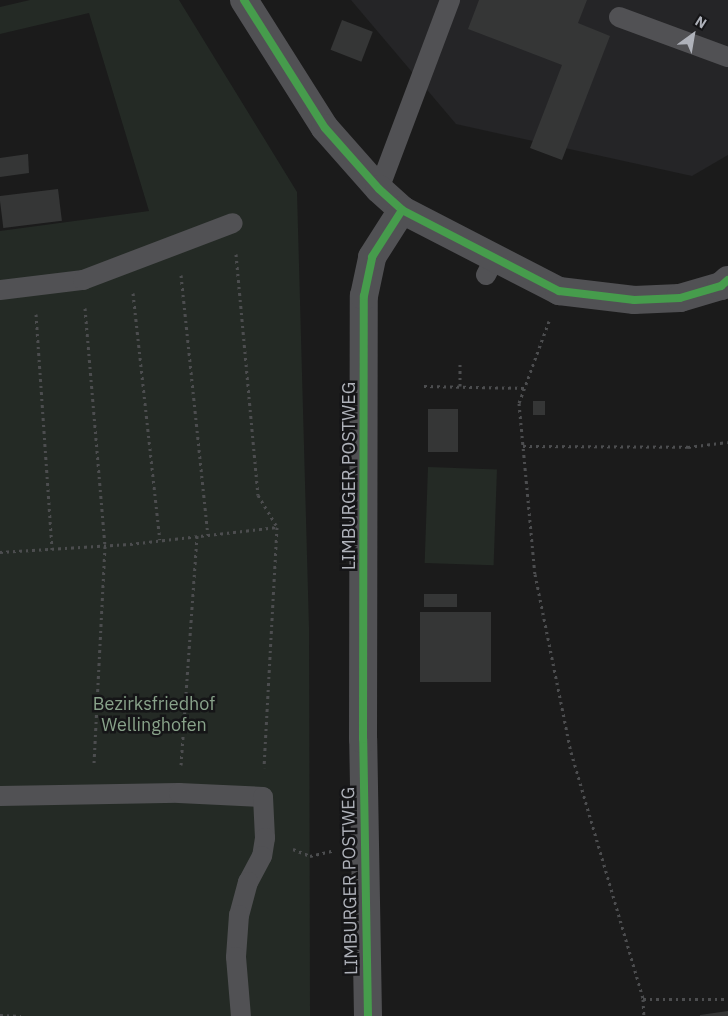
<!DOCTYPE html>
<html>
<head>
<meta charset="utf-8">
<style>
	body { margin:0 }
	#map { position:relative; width:728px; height:1016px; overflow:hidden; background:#1b1b1b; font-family:"IBM Plex Sans",sans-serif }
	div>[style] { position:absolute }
	.built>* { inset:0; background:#252527 }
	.green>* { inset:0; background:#242a25; transform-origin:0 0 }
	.building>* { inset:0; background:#353636; transform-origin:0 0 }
	.path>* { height:3px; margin-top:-1.5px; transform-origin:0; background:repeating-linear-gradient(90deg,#4c4d4f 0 2.5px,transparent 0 6.5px) }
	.lane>* { height:20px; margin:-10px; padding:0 10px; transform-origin:10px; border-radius:10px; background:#515154 }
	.street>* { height:28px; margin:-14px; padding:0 14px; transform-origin:14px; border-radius:14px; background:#515154 }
	.cycleway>* { height:8px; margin:-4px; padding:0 4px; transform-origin:4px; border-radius:4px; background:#469c4c }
	span { translate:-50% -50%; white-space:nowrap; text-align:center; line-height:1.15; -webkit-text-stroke:5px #151517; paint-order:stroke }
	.street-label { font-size:18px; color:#afb2ba }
	.park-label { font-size:18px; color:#88a28a }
	.north { position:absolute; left:668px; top:10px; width:50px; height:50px; -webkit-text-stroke:4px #151517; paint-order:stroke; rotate:32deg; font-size:14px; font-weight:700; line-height:20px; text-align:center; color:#afb2ba }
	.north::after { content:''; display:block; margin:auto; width:18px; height:22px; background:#afb2ba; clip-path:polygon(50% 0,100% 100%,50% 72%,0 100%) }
</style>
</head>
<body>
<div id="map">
	<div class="built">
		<div style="clip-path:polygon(351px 0,728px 0,728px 155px,692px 176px,456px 124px)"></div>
	</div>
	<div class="green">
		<div style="clip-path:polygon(30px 0,179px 0,297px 192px,309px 628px,310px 1016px,0 1016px,0 231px,149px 211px,89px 13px,0 34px,0 7px)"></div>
		<div style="left:428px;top:467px;width:69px;height:96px;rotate:2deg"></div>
	</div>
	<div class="building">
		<div style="clip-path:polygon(479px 0,587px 0,578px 23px,610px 36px,562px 160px,530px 148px,562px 65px,468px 29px)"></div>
		<div style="left:342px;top:20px;width:33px;height:32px;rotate:21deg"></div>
		<div style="clip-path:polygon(28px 154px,29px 173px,0 177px,0 158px)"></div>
		<div style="left:58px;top:189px;width:32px;height:59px;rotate:83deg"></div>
		<div style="left:533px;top:401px;width:12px;height:14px"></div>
		<div style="left:428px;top:409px;width:30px;height:43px"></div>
		<div style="left:424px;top:594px;width:33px;height:13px"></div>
		<div style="left:420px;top:612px;width:71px;height:70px"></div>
		<div style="clip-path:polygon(728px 1011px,728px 1016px,700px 1016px,700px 1015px)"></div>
	</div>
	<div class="path">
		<div style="left:236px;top:254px;width:242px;rotate:84.8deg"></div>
		<div style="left:258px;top:495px;width:37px;rotate:59deg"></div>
		<div style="left:277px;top:527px;width:241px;rotate:93.1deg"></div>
		<div style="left:181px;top:275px;width:261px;rotate:84.1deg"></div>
		<div style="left:133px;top:293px;width:248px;rotate:83.8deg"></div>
		<div style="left:85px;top:308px;width:239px;rotate:85.2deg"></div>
		<div style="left:105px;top:546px;width:220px;rotate:92.9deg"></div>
		<div style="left:36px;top:314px;width:236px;rotate:86.1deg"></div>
		<div style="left:549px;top:321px;width:87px;rotate:110.1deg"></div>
		<div style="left:519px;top:403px;width:172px;rotate:84.7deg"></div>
		<div style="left:535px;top:574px;width:182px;rotate:78.6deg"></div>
		<div style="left:571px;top:752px;width:257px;rotate:73.7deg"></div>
		<div style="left:643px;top:999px;width:17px;rotate:87deg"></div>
		<div style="left:424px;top:386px;width:101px;rotate:1.1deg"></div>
		<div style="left:460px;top:386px;width:24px;rotate:-90deg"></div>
		<div style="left:523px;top:446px;width:165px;rotate:0.3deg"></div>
		<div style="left:688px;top:447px;width:40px;rotate:-7.1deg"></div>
		<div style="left:0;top:552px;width:130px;rotate:-3.5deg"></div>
		<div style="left:130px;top:544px;width:148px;rotate:-6.6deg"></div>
		<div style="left:181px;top:765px;width:230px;rotate:-86deg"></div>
		<div style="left:293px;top:849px;width:18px;rotate:22deg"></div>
		<div style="left:310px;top:856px;width:23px;rotate:-13deg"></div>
		<div style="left:643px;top:999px;width:85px"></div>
		<div style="left:0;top:1015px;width:21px;rotate:3deg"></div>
	</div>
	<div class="lane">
		<div style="left:619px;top:17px;width:116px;rotate:20.2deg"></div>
		<div style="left:379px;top:189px;width:202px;rotate:-69.4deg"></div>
		<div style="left:486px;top:275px;width:18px;rotate:-63deg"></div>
		<div style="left:0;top:290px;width:84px;rotate:-6.9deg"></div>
		<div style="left:83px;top:280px;width:160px;rotate:-20.8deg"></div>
		<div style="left:0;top:796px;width:179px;rotate:-1deg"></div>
		<div style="left:179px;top:793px;width:84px;rotate:2.7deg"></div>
		<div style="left:263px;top:797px;width:41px;rotate:87.2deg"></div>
		<div style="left:265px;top:838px;width:18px;rotate:99deg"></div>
		<div style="left:262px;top:856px;width:30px;rotate:118deg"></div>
		<div style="left:248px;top:882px;width:34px;rotate:105deg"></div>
		<div style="left:239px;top:915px;width:42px;rotate:94.1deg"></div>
		<div style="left:236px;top:957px;width:59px;rotate:85.2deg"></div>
	</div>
	<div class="street">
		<div style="left:244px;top:0;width:151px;rotate:57.7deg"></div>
		<div style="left:325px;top:128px;width:81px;rotate:48.5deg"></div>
		<div style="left:379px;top:189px;width:31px;rotate:42deg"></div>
		<div style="left:402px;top:210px;width:177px;rotate:27.3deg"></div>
		<div style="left:559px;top:291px;width:76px;rotate:6.8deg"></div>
		<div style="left:634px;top:300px;width:46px;rotate:-2.5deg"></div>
		<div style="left:680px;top:298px;width:43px;rotate:-16.3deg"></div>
		<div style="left:721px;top:286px;width:9px;rotate:-41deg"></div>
		<div style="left:368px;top:1016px;width:277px;rotate:-91deg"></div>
		<div style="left:363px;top:739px;width:443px;rotate:-89.9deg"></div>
		<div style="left:364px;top:296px;width:40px;rotate:-78deg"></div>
		<div style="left:372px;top:257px;width:56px;rotate:-57.4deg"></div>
	</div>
	<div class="cycleway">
		<div style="left:244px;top:0;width:151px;rotate:57.7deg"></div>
		<div style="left:325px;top:128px;width:81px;rotate:48.5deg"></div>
		<div style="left:379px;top:189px;width:31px;rotate:42deg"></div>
		<div style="left:402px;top:210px;width:177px;rotate:27.3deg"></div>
		<div style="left:559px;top:291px;width:76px;rotate:6.8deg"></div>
		<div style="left:634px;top:300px;width:46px;rotate:-2.5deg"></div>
		<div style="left:680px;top:298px;width:43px;rotate:-16.3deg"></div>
		<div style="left:721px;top:286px;width:9px;rotate:-41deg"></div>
		<div style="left:368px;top:1016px;width:277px;rotate:-91deg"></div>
		<div style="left:363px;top:739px;width:443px;rotate:-89.9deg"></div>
		<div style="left:364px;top:296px;width:40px;rotate:-78deg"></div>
		<div style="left:372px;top:257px;width:56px;rotate:-57.4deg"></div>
	</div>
	<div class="street-label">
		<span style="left:349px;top:476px;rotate:-90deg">LIMBURGER POSTWEG</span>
		<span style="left:350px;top:881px;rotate:-91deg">LIMBURGER POSTWEG</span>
	</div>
	<div class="park-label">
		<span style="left:154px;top:715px">Bezirksfriedhof<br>Wellinghofen</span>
	</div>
	<div class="north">N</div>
</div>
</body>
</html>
